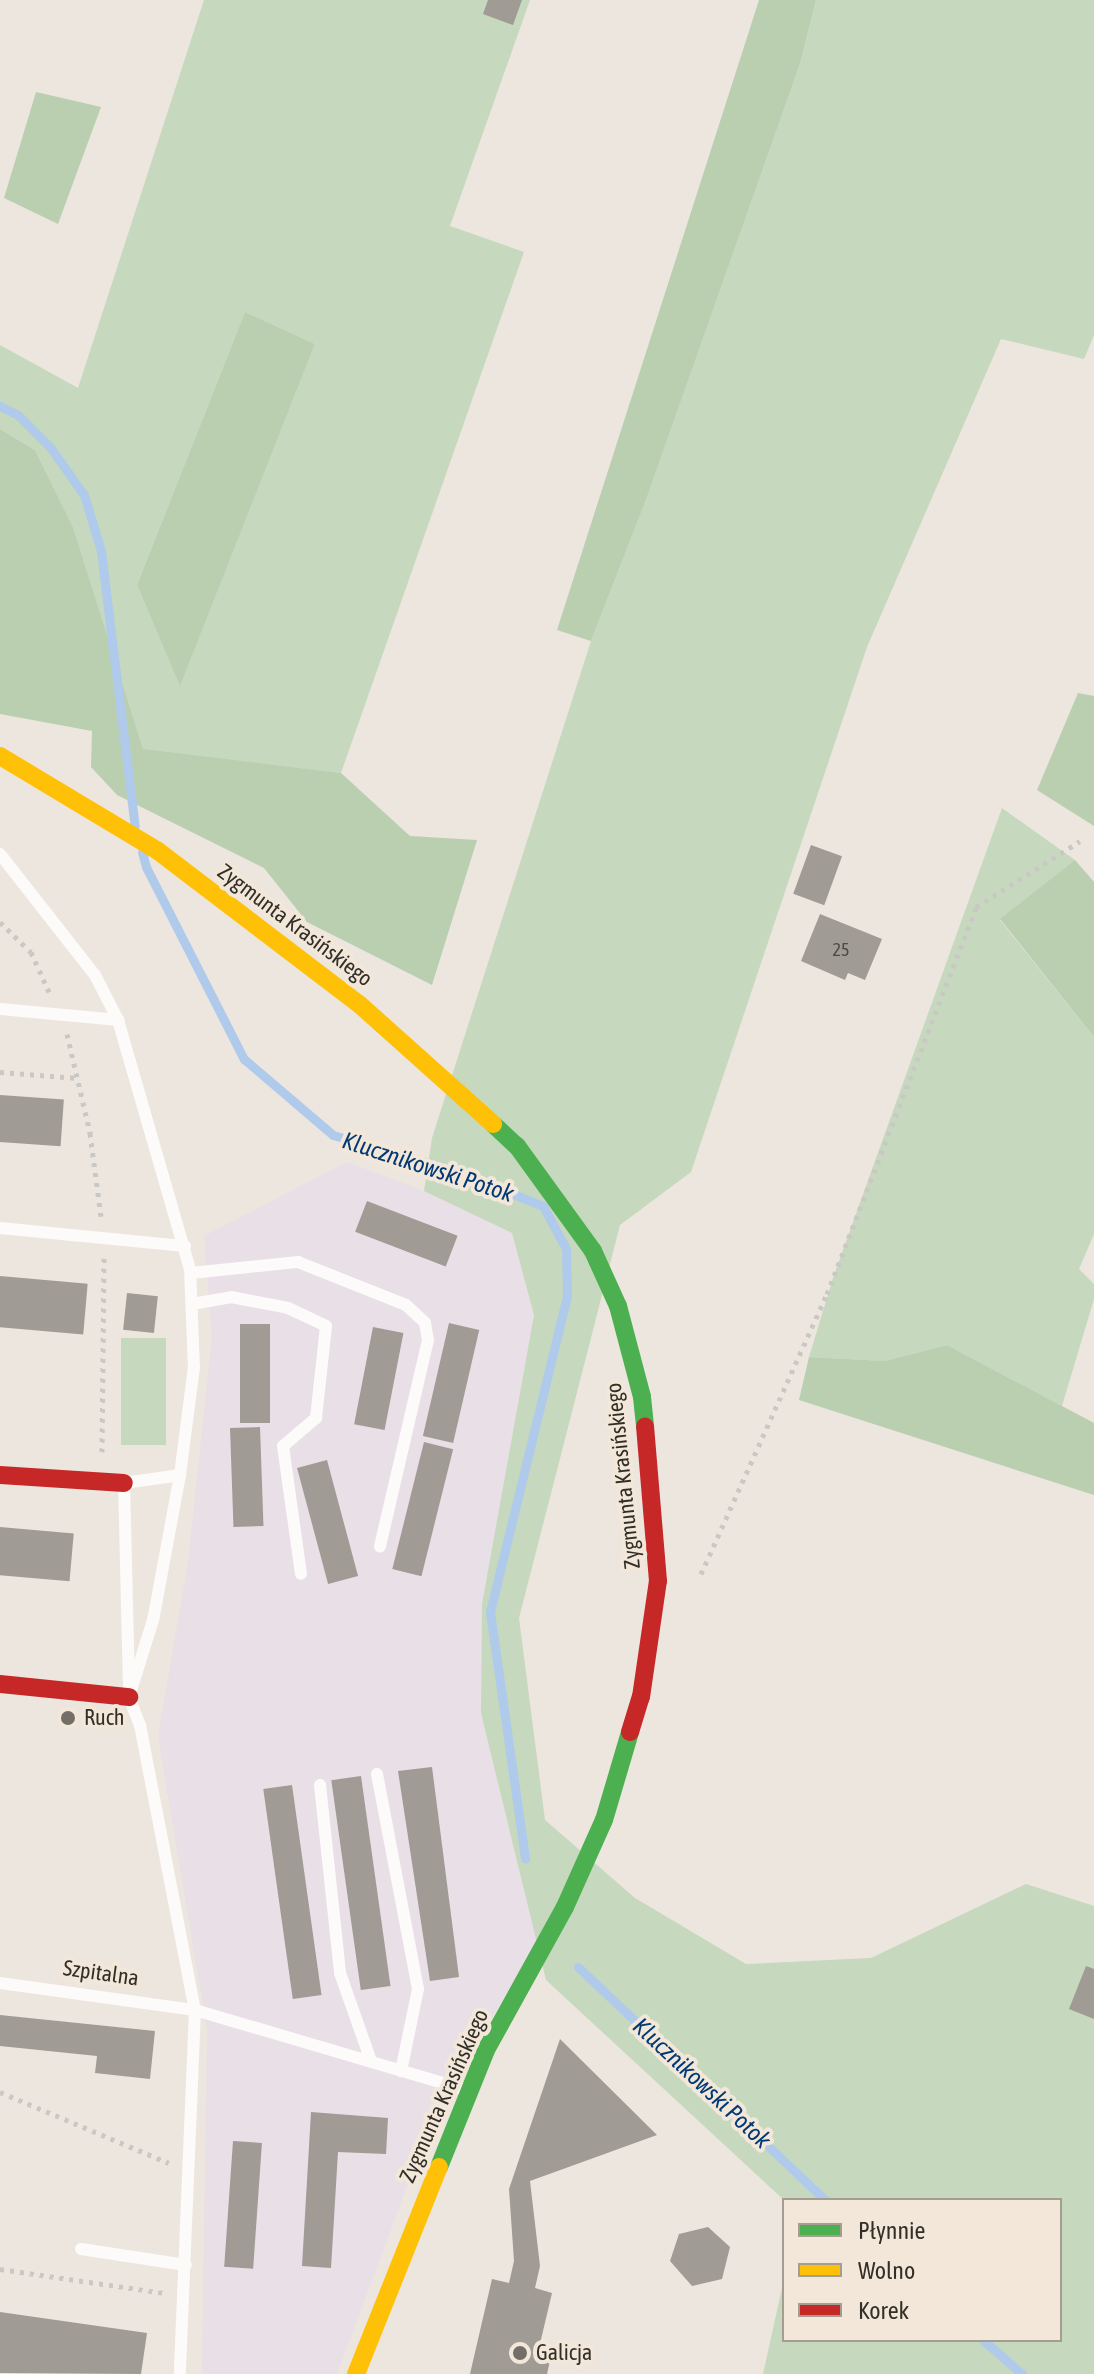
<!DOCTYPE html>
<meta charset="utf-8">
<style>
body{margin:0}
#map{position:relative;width:1094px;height:2374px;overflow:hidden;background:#ece6de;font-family:"Asap Condensed",sans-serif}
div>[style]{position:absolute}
.industrial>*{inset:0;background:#e8dfe7}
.green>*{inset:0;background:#c6d8bd;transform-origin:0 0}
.forest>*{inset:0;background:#b9cfb0}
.stream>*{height:9px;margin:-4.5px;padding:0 4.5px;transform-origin:4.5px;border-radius:4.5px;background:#b0caec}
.building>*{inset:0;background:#a09b94;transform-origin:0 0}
.path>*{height:5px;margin-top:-2.5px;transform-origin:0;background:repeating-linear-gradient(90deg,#cac8c5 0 4px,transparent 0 10px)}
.lane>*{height:12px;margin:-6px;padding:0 6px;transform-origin:6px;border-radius:6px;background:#fcfbfa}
.fast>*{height:18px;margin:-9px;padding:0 9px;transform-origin:9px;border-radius:9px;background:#4caf50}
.slow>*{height:18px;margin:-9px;padding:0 9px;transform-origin:9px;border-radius:9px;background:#ffc107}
.jam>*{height:18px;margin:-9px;padding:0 9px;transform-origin:9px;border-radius:9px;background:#c62828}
.dots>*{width:22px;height:22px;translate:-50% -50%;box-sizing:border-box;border:4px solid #f2e7d8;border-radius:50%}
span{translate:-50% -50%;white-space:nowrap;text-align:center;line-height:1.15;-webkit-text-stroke:8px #f2e7d8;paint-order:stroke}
.number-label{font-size:18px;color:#4e4943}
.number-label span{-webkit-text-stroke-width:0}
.street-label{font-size:22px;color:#322e28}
.poi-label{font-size:22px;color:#322e28}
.left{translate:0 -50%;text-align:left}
.water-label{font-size:24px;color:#023974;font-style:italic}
.legend{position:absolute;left:782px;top:2198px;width:280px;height:144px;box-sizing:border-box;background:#f2e7d8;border:2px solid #a59d92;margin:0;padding:10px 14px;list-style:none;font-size:24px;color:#322e28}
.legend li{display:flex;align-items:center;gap:16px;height:40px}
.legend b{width:40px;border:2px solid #a59d92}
</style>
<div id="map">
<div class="industrial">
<i style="clip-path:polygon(347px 1162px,424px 1191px,512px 1233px,534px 1315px,482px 1604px,481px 1713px,538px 1939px,430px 2125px,337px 2374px,202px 2374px,207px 2029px,158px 1736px,188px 1562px,212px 1337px,204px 1236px)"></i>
</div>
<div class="green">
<i style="clip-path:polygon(evenodd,204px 0,530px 0,450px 226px,524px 252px,341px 773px,143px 750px,73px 527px,35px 450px,0 429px,0 345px,78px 388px,204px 0,245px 312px,315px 344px,180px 685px,137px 585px,245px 312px)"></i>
<i style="clip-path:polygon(816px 0,1094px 0,1094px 335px,1084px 359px,1001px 339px,867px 647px,691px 1172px,620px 1225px,519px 1618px,545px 1820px,635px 1898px,746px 1964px,871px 1958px,1026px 1884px,1094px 1906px,1094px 2374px,763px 2374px,784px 2279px,784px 2340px,1060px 2340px,1060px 2200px,784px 2200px,546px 1980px,481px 1713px,482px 1604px,534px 1315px,512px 1233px,424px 1191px,432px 1138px,591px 641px,646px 500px,800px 64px)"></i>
<i style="clip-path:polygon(1002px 808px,1075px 860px,1000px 920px,1094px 1037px,1094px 1234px,1079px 1269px,1094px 1284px,1094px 1299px,1062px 1406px,947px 1345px,885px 1361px,809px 1357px,834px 1275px)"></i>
<i style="left:121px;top:1338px;width:45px;height:107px"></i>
</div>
<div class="forest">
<i style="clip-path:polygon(759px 0,816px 0,800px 64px,646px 500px,591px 641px,557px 630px)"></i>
<i style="clip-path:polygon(36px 92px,101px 107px,58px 224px,4px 198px)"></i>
<i style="clip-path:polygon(245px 312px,315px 344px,180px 686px,137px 585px)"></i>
<i style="clip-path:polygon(0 429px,35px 450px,73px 527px,143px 749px,341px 773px,410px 836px,477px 840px,432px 985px,307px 922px,264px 868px,117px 795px,91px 767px,92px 731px,0 714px)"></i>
<i style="clip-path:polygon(1078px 693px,1094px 696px,1094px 826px,1037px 790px)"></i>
<i style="clip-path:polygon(1075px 860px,1094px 882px,1094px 1037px,1000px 919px)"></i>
<i style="clip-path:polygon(947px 1345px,1094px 1423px,1094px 1495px,799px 1400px,809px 1357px,885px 1361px)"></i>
</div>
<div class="stream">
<i style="left:0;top:406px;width:20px;rotate:27deg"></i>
<i style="left:18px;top:415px;width:45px;rotate:45deg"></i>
<i style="left:50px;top:447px;width:59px;rotate:54.7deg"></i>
<i style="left:84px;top:495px;width:59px;rotate:73.1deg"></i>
<i style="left:101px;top:551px;width:277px;rotate:83deg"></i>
<i style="left:142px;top:852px;width:16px;rotate:75deg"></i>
<i style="left:146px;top:867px;width:216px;rotate:63deg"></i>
<i style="left:244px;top:1059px;width:117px;rotate:40.5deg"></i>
<i style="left:333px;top:1135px;width:128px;rotate:16.3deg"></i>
<i style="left:456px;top:1171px;width:94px;rotate:21.9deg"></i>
<i style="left:543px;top:1206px;width:49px;rotate:61.9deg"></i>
<i style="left:566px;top:1249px;width:47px;rotate:88.8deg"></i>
<i style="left:567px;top:1296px;width:325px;rotate:103.7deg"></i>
<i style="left:490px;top:1612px;width:249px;rotate:81.9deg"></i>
<i style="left:578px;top:1967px;width:340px;rotate:43.3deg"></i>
<i style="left:983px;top:2340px;width:52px;rotate:41.1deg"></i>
</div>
<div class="building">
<i style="clip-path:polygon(488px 0,522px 0,513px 25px,483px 14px)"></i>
<i style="left:811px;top:845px;width:33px;height:52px;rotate:20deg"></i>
<i style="clip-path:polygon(820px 914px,882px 939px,865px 980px,848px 973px,845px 980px,801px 961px)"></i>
<i style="left:0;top:1095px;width:64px;height:47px;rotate:4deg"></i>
<i style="left:367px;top:1201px;width:97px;height:33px;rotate:21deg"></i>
<i style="left:0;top:1276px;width:88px;height:51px;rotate:5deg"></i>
<i style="left:127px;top:1293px;width:31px;height:37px;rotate:6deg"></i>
<i style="left:449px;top:1323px;width:31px;height:116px;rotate:13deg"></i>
<i style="left:240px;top:1324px;width:30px;height:99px"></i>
<i style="left:373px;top:1327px;width:31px;height:99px;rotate:11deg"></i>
<i style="left:260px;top:1427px;width:99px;height:30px;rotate:88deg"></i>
<i style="left:424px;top:1442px;width:30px;height:131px;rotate:14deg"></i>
<i style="left:327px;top:1460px;width:120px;height:31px;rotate:75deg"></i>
<i style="left:0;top:1527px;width:74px;height:48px;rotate:5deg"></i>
<i style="clip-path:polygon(432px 1767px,459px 1977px,430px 1981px,398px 1771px)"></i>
<i style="left:361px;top:1776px;width:212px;height:30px;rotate:82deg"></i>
<i style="left:292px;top:1785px;width:212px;height:29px;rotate:82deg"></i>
<i style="clip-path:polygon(1086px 1966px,1094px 1969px,1094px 2019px,1069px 2009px)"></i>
<i style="clip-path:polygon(0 2015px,155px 2031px,150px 2079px,95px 2073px,97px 2056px,0 2046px)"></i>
<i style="clip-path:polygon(560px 2039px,657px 2135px,530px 2181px,540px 2266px,535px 2288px,552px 2293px,539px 2348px,552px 2352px,547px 2374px,470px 2374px,492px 2279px,509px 2283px,514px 2261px,509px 2189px)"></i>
<i style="clip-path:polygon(311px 2112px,388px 2118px,386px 2154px,338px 2152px,331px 2268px,302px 2266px)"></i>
<i style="left:233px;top:2141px;width:29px;height:126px;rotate:4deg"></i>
<i style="clip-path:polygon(708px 2227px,730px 2247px,722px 2279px,692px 2286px,670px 2261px,679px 2234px)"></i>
<i style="clip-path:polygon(0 2312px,147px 2333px,141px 2374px,0 2373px)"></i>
</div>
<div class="path">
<i style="left:0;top:922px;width:43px;rotate:44.1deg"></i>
<i style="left:31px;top:952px;width:44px;rotate:65.8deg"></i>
<i style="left:67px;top:1034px;width:102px;rotate:76.9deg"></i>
<i style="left:90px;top:1133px;width:84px;rotate:82.5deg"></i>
<i style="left:0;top:1072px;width:78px;rotate:4.4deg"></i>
<i style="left:102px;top:1452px;width:194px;rotate:-89.4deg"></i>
<i style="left:701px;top:1574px;width:307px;rotate:-65.8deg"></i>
<i style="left:827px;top:1294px;width:415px;rotate:-68.9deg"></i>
<i style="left:976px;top:907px;width:123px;rotate:-32.4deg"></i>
<i style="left:0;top:2092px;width:183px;rotate:22.8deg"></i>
<i style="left:0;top:2269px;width:167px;rotate:8.3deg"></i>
</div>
<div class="lane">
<i style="left:0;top:854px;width:154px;rotate:51.9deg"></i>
<i style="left:95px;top:975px;width:51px;rotate:62.9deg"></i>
<i style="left:118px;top:1020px;width:259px;rotate:73.9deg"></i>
<i style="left:190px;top:1269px;width:98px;rotate:87.7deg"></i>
<i style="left:194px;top:1367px;width:109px;rotate:97.4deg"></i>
<i style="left:180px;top:1475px;width:147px;rotate:100.5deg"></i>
<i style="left:153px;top:1620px;width:81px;rotate:107.3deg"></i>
<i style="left:129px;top:1697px;width:30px;rotate:69deg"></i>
<i style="left:140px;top:1725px;width:290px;rotate:79.1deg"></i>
<i style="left:195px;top:2010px;width:364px;rotate:92.4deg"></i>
<i style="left:0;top:1009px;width:119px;rotate:5.3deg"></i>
<i style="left:0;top:1228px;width:186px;rotate:5.6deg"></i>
<i style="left:191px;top:1273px;width:108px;rotate:-5.9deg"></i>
<i style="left:298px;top:1262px;width:116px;rotate:21.7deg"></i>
<i style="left:406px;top:1305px;width:26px;rotate:43deg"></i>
<i style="left:425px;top:1323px;width:17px;rotate:80deg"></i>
<i style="left:428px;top:1340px;width:212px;rotate:103.1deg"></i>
<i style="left:192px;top:1304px;width:40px;rotate:-10deg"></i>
<i style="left:231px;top:1297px;width:58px;rotate:10.9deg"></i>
<i style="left:288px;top:1308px;width:42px;rotate:25.3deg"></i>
<i style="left:326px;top:1326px;width:93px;rotate:96.2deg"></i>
<i style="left:316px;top:1418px;width:43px;rotate:139.7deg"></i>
<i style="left:283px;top:1446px;width:129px;rotate:82deg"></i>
<i style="left:129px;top:1686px;width:203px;rotate:-91.4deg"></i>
<i style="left:124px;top:1483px;width:57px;rotate:-8.1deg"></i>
<i style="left:377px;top:1774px;width:219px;rotate:79.2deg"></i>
<i style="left:418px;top:1989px;width:84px;rotate:101.7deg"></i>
<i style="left:320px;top:1785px;width:189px;rotate:83.9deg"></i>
<i style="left:340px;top:1973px;width:93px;rotate:70.6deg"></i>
<i style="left:0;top:1983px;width:197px;rotate:7.9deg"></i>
<i style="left:195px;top:2010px;width:284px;rotate:16.4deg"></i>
<i style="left:81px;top:2249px;width:106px;rotate:8.7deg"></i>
</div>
<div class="fast">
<i style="left:493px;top:1124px;width:33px;rotate:43deg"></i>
<i style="left:517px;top:1146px;width:130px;rotate:54.1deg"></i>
<i style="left:593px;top:1251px;width:60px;rotate:65.6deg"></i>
<i style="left:618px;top:1306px;width:94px;rotate:75.2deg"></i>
<i style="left:642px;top:1397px;width:30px;rotate:84deg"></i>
<i style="left:439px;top:2167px;width:126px;rotate:-68.1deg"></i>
<i style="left:486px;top:2050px;width:163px;rotate:-61.1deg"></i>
<i style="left:565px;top:1907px;width:95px;rotate:-65.9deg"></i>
<i style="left:604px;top:1820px;width:92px;rotate:-73.5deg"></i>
</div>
<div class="slow">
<i style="left:0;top:756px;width:184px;rotate:31deg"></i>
<i style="left:158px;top:851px;width:253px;rotate:37.3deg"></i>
<i style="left:359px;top:1004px;width:180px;rotate:41.8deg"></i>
<i style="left:356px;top:2374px;width:223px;rotate:-68.2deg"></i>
</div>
<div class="jam">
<i style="left:0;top:1475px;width:124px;rotate:3.7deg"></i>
<i style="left:0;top:1684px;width:130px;rotate:5.8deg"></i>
<i style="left:630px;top:1732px;width:37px;rotate:-73deg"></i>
<i style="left:641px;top:1697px;width:117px;rotate:-81.7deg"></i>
<i style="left:658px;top:1581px;width:155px;rotate:-94.8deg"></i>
</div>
<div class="dots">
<i style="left:68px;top:1718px;background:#736e68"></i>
<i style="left:520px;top:2353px;background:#736e68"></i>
</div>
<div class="number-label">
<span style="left:841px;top:950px">25</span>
</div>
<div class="street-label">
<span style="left:295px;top:925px;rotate:37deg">Zygmunta Krasińskiego</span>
<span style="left:623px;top:1476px;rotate:-96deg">Zygmunta Krasińskiego</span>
<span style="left:101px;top:1973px;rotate:8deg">Szpitalna</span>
<span style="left:444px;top:2096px;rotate:-66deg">Zygmunta Krasińskiego</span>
</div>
<div class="poi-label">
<span class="left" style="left:84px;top:1718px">Ruch</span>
<span class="left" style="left:536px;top:2353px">Galicja</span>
</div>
<div class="water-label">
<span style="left:428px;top:1167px;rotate:18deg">Klucznikowski Potok</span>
<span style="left:702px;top:2083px;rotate:43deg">Klucznikowski Potok</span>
</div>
<ul class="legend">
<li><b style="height:10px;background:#4caf50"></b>Płynnie</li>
<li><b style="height:10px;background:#ffc107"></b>Wolno</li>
<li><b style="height:10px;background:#c62828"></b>Korek</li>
</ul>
</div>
